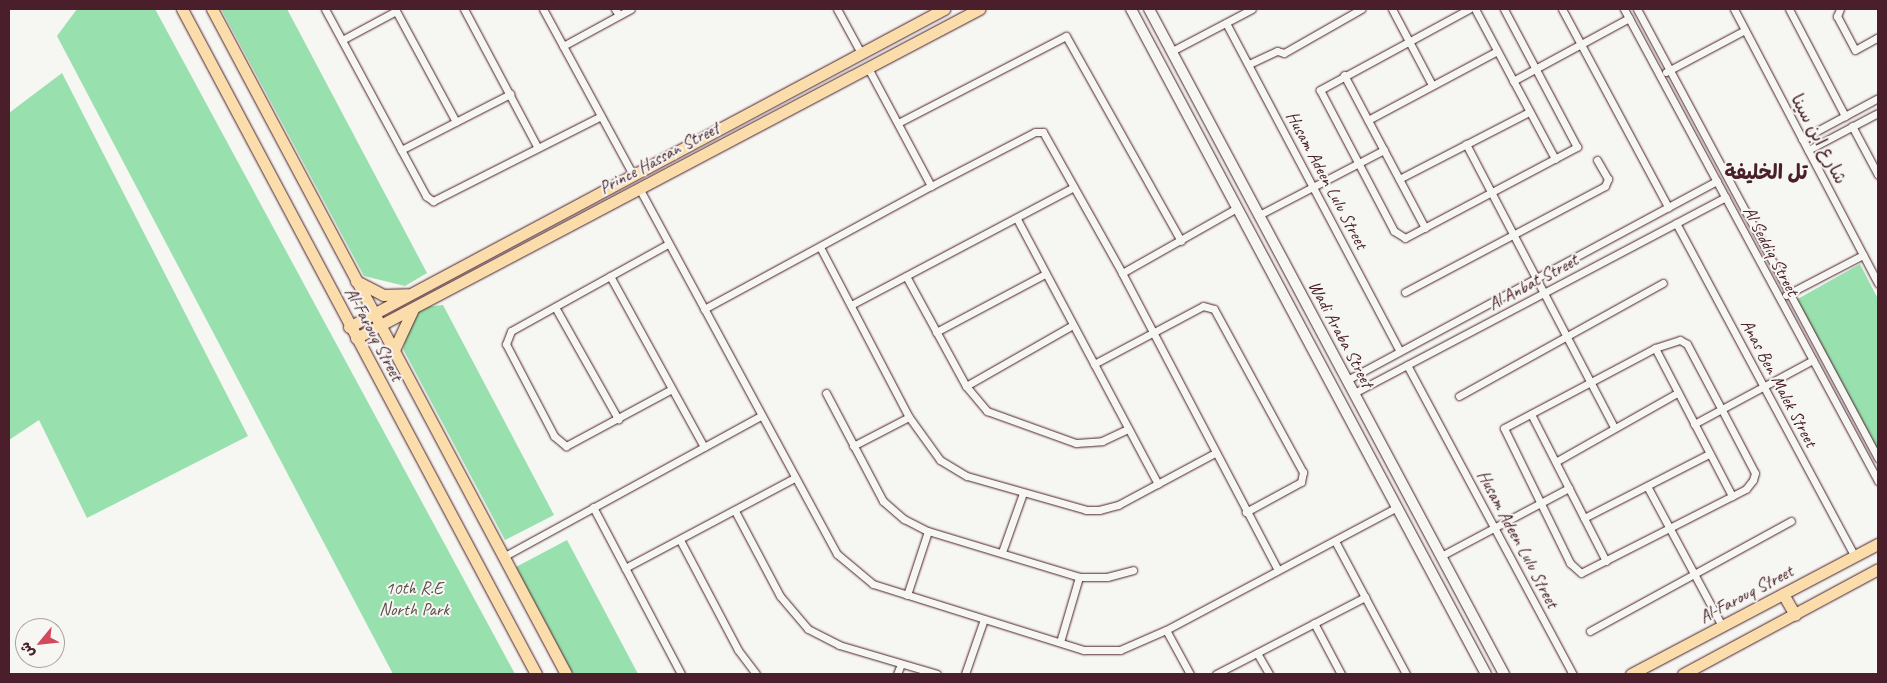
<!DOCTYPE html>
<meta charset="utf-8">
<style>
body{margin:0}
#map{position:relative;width:1887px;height:683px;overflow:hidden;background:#f6f6f2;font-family:Caveat,"Playpen Sans Arabic",sans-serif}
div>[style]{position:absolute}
.green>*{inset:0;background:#98e0ad}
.roads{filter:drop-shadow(0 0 1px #4a1f2b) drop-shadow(0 0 1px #4a1f2b)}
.street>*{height:7px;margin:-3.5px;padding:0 3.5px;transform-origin:3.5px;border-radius:3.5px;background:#f6f6f2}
.secondary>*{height:10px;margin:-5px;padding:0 5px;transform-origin:5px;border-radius:5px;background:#f6f6f2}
.primary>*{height:11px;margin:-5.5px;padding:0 5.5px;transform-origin:5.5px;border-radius:5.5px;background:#fbddab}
span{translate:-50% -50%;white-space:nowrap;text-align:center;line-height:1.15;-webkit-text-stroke:4px #f6f6f2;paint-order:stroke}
.street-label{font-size:18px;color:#4a1f2b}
.park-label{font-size:18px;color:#5e4f4c}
.quarter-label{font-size:20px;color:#4a1f2b;font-weight:700}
.frame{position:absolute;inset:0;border:10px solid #4a1f2b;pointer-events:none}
.north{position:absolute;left:15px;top:618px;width:50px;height:50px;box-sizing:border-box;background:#f6f6f2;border:1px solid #b1a0a2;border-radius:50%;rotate:242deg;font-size:14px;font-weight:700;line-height:20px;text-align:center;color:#4a1f2b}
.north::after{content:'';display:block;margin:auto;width:18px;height:22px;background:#d1495b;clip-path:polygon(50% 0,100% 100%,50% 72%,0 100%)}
</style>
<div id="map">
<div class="green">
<i style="clip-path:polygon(77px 9px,155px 9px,515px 674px,393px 674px,57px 36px)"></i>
<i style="clip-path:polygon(221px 9px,287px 9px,427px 273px,405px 286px,364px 276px)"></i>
<i style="clip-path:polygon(62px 73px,248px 436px,87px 518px,39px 420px,9px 440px,9px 113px)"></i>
<i style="clip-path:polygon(1860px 264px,1878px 299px,1878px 458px,1794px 301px)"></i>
<i style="clip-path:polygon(443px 305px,554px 515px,505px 540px,403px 349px,414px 308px)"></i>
<i style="clip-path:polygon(567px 540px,638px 674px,573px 674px,516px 567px)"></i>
</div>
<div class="roads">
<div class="street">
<i style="left:325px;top:9px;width:213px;rotate:61.6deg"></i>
<i style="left:426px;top:196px;width:9px;rotate:36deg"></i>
<i style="left:433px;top:201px;width:188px;rotate:-26.8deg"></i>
<i style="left:395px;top:9px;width:128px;rotate:61.6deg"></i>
<i style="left:464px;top:9px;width:157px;rotate:62deg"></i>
<i style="left:543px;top:9px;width:189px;rotate:61.5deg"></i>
<i style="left:615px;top:9px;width:7px;rotate:56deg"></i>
<i style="left:837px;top:9px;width:50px;rotate:61.4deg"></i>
<i style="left:1392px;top:9px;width:86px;rotate:62.2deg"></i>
<i style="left:1469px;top:9px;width:170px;rotate:151.5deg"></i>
<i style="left:1320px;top:90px;width:159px;rotate:62.3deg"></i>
<i style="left:1394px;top:231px;width:13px;rotate:32deg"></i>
<i style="left:1405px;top:238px;width:195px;rotate:-27.9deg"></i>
<i style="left:1577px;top:147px;width:156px;rotate:-117.9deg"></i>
<i style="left:1475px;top:9px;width:170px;rotate:61.9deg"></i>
<i style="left:1562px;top:9px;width:225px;rotate:61.8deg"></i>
<i style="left:1624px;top:9px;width:536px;rotate:61.71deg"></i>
<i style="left:1637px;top:9px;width:510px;rotate:61.78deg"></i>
<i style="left:1734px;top:9px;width:310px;rotate:62.3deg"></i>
<i style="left:1789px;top:9px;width:121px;rotate:62.4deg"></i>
<i style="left:1840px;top:9px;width:8px;rotate:113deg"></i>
<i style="left:1837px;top:16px;width:38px;rotate:62deg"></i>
<i style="left:1855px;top:50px;width:26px;rotate:-29deg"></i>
<i style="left:1226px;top:23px;width:371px;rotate:62.1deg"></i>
<i style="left:342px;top:40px;width:61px;rotate:-28.2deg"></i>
<i style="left:563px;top:46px;width:77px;rotate:-28.6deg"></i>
<i style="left:1172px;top:51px;width:90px;rotate:-27.7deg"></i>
<i style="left:1249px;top:64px;width:31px;rotate:-25deg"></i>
<i style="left:1277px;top:51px;width:7px;rotate:16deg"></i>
<i style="left:1284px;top:53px;width:89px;rotate:-29.7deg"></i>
<i style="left:868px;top:68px;width:134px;rotate:61.9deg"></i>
<i style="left:1666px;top:72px;width:89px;rotate:-28deg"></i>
<i style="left:1344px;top:75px;width:173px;rotate:62.1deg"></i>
<i style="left:1513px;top:81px;width:132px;rotate:-28.5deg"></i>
<i style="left:1368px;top:120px;width:146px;rotate:-28.1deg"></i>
<i style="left:898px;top:123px;width:189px;rotate:-27.4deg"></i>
<i style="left:1066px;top:36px;width:235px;rotate:60.7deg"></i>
<i style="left:1852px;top:126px;width:55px;rotate:62deg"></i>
<i style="left:1802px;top:139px;width:86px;rotate:-28.3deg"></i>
<i style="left:1466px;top:144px;width:319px;rotate:62.4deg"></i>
<i style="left:401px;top:150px;width:123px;rotate:-27.2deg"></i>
<i style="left:1808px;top:150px;width:79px;rotate:-27.9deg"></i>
<i style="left:1399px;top:179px;width:146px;rotate:-27.3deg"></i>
<i style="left:639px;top:188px;width:416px;rotate:61.6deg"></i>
<i style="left:837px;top:554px;width:47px;rotate:39.8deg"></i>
<i style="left:873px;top:584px;width:221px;rotate:17.4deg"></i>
<i style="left:1084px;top:650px;width:36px"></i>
<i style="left:1120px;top:650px;width:50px;rotate:-23.5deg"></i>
<i style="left:1166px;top:630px;width:262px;rotate:-28deg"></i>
<i style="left:1259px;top:215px;width:141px;rotate:-27.5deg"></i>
<i style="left:1017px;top:219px;width:300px;rotate:62deg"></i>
<i style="left:1676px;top:223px;width:379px;rotate:61.8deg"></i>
<i style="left:668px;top:244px;width:179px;rotate:151deg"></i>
<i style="left:511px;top:331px;width:14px;rotate:111deg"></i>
<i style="left:506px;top:344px;width:104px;rotate:62.4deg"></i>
<i style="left:554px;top:436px;width:16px;rotate:40deg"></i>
<i style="left:566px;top:446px;width:120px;rotate:-28.3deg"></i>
<i style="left:820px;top:247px;width:192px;rotate:62.4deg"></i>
<i style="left:909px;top:417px;width:53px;rotate:54.2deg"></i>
<i style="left:940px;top:460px;width:31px;rotate:31deg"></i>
<i style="left:967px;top:476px;width:124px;rotate:15.9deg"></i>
<i style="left:1086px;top:510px;width:13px"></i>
<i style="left:1099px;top:510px;width:20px;rotate:-15deg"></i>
<i style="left:1118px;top:505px;width:110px;rotate:-28.2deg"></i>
<i style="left:1122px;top:273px;width:132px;rotate:-29.5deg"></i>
<i style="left:610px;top:276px;width:195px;rotate:61.2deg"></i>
<i style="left:906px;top:276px;width:125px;rotate:61.4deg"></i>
<i style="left:966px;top:386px;width:33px;rotate:50deg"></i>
<i style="left:987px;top:411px;width:95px;rotate:19.8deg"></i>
<i style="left:1076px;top:443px;width:26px;rotate:-4deg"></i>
<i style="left:1102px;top:441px;width:29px;rotate:-25deg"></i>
<i style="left:1405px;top:292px;width:226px;rotate:-27.9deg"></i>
<i style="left:1605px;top:186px;width:8px;rotate:-67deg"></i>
<i style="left:1608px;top:179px;width:22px;rotate:-120deg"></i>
<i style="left:1786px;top:295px;width:87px;rotate:-27.5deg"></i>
<i style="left:851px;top:305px;width:252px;rotate:-27.9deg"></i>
<i style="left:555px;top:307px;width:129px;rotate:60.6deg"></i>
<i style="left:704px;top:309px;width:258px;rotate:-28.5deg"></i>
<i style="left:931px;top:186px;width:117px;rotate:-27.4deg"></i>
<i style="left:1035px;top:132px;width:8px"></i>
<i style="left:1043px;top:132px;width:162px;rotate:60.7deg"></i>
<i style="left:1122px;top:273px;width:335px;rotate:62.3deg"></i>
<i style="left:936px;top:332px;width:123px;rotate:-28deg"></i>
<i style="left:1680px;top:340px;width:8px;rotate:30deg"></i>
<i style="left:1687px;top:344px;width:75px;rotate:62.1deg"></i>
<i style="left:1722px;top:410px;width:71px;rotate:62.4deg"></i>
<i style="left:1755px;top:473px;width:7px;rotate:106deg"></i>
<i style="left:1753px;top:480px;width:11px;rotate:128deg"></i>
<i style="left:1746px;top:489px;width:185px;rotate:153deg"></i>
<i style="left:1581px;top:573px;width:15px;rotate:-138deg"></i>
<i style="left:1570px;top:563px;width:150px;rotate:-116.1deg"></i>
<i style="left:1504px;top:428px;width:171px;rotate:-27.9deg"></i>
<i style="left:1655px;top:348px;width:26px;rotate:-18deg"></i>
<i style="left:1655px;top:348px;width:167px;rotate:62.5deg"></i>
<i style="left:1094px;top:364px;width:123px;rotate:-28deg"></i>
<i style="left:1203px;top:306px;width:11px;rotate:15deg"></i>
<i style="left:1214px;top:309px;width:186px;rotate:61.4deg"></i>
<i style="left:1303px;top:472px;width:10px;rotate:101deg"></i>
<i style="left:1301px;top:482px;width:63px;rotate:151.4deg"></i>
<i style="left:1407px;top:365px;width:351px;rotate:61.8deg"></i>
<i style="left:1347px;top:380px;width:420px;rotate:-28.3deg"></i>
<i style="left:966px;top:386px;width:123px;rotate:-29.7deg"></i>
<i style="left:826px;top:393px;width:122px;rotate:62.2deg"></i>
<i style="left:883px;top:501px;width:28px;rotate:41deg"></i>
<i style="left:904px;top:519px;width:27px;rotate:27deg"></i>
<i style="left:928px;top:531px;width:158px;rotate:16.9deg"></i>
<i style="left:1079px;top:577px;width:28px"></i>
<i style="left:1107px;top:577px;width:27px;rotate:-15deg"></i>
<i style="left:1354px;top:393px;width:420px;rotate:-27.8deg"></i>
<i style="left:1459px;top:396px;width:233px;rotate:-29deg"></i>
<i style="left:1531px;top:414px;width:165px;rotate:63deg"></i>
<i style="left:1694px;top:424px;width:135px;rotate:-28.3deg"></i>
<i style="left:853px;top:446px;width:63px;rotate:-27.4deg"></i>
<i style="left:1557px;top:461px;width:138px;rotate:-29.5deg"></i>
<i style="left:1647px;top:486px;width:159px;rotate:61.8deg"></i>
<i style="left:593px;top:507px;width:189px;rotate:62.2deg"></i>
<i style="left:735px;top:511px;width:96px;rotate:62.1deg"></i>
<i style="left:780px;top:596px;width:43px;rotate:49.7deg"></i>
<i style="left:808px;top:629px;width:35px;rotate:27deg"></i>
<i style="left:839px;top:645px;width:102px;rotate:16.5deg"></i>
<i style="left:1584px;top:518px;width:140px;rotate:-27.1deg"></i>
<i style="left:680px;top:540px;width:124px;rotate:62.2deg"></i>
<i style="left:738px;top:650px;width:30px;rotate:53deg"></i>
<i style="left:1335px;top:541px;width:151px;rotate:61.9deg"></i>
<i style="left:1002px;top:552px;width:63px;rotate:-70.4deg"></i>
<i style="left:1441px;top:556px;width:145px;rotate:-28deg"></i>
<i style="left:503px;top:557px;width:294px;rotate:-28.7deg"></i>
<i style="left:625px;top:568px;width:191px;rotate:-28deg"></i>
<i style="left:907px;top:595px;width:67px;rotate:-71.8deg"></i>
<i style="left:1314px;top:623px;width:58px;rotate:62.1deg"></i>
<i style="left:1166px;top:630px;width:50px;rotate:61.4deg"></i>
<i style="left:1590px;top:631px;width:229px;rotate:-28.7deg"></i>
<i style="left:1060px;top:642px;width:68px;rotate:-73.7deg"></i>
<i style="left:1257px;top:653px;width:24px;rotate:60deg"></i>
<i style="left:897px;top:674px;width:11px;rotate:-68deg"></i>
<i style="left:965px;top:674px;width:58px;rotate:-70.9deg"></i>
<i style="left:1216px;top:674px;width:168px;rotate:-27.3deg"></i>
</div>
<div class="secondary">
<i style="left:1131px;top:9px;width:754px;rotate:61.91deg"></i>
<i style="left:1149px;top:9px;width:754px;rotate:61.91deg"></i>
</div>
<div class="primary">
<i style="left:182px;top:9px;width:753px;rotate:61.97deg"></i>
<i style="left:212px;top:9px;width:753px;rotate:61.97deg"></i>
<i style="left:356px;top:281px;width:30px;rotate:27deg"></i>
<i style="left:383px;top:295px;width:24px;rotate:-2deg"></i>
<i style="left:349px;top:327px;width:675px;rotate:-28.12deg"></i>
<i style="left:356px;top:338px;width:705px;rotate:-27.84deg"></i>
<i style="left:393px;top:352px;width:47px;rotate:-65.1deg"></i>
<i style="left:1783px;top:594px;width:24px;rotate:60deg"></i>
<i style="left:1631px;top:674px;width:279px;rotate:-27.8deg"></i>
<i style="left:1683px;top:674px;width:221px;rotate:-28.3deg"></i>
</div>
</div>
<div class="street-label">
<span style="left:1819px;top:139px;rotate:62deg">شارع ابن سينا</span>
<span style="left:659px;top:158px;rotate:-28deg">Prince Hassan Street</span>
<span style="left:1327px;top:180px;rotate:62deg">Husam Adeen Lulu Street</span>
<span style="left:1771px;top:251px;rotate:62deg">Al Seddiq Street</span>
<span style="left:1533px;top:282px;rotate:-28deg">Al Anbat Street</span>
<span style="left:374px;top:334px;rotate:62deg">Al-Farouq Street</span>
<span style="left:1341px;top:334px;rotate:62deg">Wadi Araba Street</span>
<span style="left:1779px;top:383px;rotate:62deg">Anas Ben Malek Street</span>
<span style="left:1518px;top:539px;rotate:62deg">Husam Adeen Lulu Street</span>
<span style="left:1746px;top:594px;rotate:-28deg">Al-Farouq Street</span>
</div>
<div class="park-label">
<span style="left:414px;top:599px">10th R.E<br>North Park</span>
</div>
<div class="quarter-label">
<span style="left:1766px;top:172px">تل الخليفة</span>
</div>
<div class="frame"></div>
<div class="north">ش</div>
</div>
